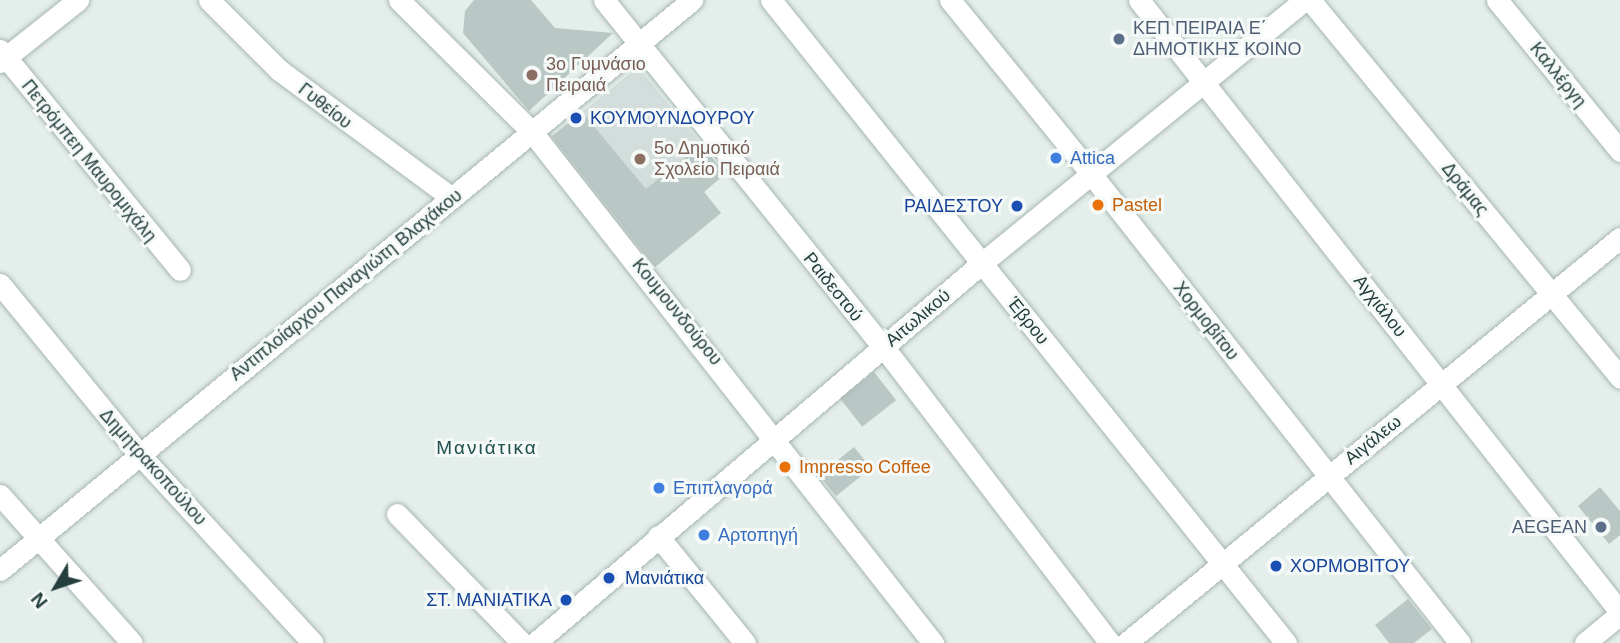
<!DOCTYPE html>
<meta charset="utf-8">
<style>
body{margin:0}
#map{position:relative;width:1620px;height:643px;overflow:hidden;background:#e4eeeb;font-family:Arial,sans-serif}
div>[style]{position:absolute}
.built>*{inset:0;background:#d3dddb}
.building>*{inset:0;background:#bac8c5;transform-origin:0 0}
.roads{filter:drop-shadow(0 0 2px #a7b6b3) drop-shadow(0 0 2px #a7b6b3)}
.street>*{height:21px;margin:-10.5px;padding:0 10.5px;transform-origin:10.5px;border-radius:10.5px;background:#fff}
.secondary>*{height:21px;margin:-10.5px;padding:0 10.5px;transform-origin:10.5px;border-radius:10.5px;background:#fff}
.dots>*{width:19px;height:19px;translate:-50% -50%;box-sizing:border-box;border:4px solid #f5faf8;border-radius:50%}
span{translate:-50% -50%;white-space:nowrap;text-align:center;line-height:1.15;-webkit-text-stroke:6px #f5faf8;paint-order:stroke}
.service-label{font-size:18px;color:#4e5e75}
.left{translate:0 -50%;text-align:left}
.right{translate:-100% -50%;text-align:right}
.education-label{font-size:18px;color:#785e54}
.street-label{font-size:18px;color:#243f3d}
.transit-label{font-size:18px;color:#164399}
.shop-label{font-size:18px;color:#366cbe}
.food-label{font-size:18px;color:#c56008}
.neighbourhood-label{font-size:19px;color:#20514f;letter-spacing:2px}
.north{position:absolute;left:21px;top:552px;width:70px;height:70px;-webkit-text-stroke:5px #f5faf8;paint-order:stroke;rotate:231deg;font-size:19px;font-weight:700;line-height:28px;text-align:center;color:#243f3d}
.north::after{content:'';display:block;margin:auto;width:24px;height:32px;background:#243f3d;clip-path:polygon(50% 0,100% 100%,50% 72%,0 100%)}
</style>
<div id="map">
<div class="built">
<i style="clip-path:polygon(638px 67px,725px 174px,704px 192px,721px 213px,654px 268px,549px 139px)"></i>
</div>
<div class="building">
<i style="clip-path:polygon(474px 0,531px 0,555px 28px,613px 33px,529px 111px,463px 33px,465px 11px)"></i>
<i style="clip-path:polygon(582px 112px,646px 189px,701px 144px,725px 174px,704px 192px,721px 213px,655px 267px,552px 136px)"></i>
<i style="left:874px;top:372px;width:36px;height:43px;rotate:52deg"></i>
<i style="left:854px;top:447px;width:27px;height:45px;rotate:51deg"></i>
<i style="clip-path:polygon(1600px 487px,1620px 511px,1620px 535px,1609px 544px,1578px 506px)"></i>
<i style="clip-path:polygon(1408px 599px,1432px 629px,1414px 643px,1389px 643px,1375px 625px)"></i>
</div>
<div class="roads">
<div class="street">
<i style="left:209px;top:0;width:99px;rotate:45deg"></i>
<i style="left:279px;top:70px;width:215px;rotate:36.5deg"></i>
<i style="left:399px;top:0;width:187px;rotate:44.8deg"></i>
<i style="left:532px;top:132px;width:650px;rotate:51.88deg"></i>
<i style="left:604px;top:0;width:464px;rotate:51.2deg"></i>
<i style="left:895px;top:362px;width:354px;rotate:52.6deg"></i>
<i style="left:771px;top:0;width:824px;rotate:51.31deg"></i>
<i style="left:950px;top:0;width:225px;rotate:50.9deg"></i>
<i style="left:1139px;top:0;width:105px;rotate:51.9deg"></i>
<i style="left:1310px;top:0;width:489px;rotate:50.6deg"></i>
<i style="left:1497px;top:0;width:195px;rotate:50.8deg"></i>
<i style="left:0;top:50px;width:284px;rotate:50.7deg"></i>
<i style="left:0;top:62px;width:100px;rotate:-38.5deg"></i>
<i style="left:0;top:284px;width:221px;rotate:50.7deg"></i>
<i style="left:140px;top:455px;width:255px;rotate:47.4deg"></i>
<i style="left:0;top:495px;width:198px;rotate:48.3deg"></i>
<i style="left:397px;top:514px;width:180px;rotate:45.9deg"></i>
<i style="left:658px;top:536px;width:138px;rotate:50.9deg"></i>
<i style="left:0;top:570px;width:897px;rotate:-39.48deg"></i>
<i style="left:1585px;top:643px;width:45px;rotate:-39.6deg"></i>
</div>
<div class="secondary">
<i style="left:1204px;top:83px;width:673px;rotate:51.82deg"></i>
<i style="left:1092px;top:175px;width:595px;rotate:51.82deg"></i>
<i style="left:535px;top:643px;width:587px;rotate:-40.37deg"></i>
<i style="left:982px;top:263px;width:417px;rotate:-39.2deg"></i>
<i style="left:1126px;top:643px;width:639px;rotate:-39.35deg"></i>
</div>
</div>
<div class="dots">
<i style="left:1119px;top:39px;background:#5c6f8a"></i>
<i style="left:532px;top:75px;background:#8d6e63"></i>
<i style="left:576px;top:118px;background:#1a4fb4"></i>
<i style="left:1056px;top:158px;background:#3f7fe0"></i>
<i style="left:640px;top:159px;background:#8d6e63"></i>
<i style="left:1098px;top:205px;background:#e8710a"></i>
<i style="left:1017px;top:206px;background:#1a4fb4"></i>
<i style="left:785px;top:467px;background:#e8710a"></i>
<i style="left:659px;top:488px;background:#3f7fe0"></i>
<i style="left:1601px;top:527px;background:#5c6f8a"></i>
<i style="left:704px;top:535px;background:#3f7fe0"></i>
<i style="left:1276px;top:566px;background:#1a4fb4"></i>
<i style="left:609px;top:578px;background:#1a4fb4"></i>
<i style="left:566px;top:600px;background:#1a4fb4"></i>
</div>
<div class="service-label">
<span class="left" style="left:1133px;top:39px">ΚΕΠ ΠΕΙΡΑΙΑ Ε΄<br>ΔΗΜΟΤΙΚΗΣ ΚΟΙΝΟ</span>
<span class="right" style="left:1587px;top:527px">AEGEAN</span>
</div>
<div class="education-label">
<span class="left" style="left:546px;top:75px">3ο Γυμνάσιο<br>Πειραιά</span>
<span class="left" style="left:654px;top:159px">5ο Δημοτικό<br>Σχολείο Πειραιά</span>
</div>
<div class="street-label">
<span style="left:1558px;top:75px;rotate:51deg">Καλλέργη</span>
<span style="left:325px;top:106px;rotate:38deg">Γυθείου</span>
<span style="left:89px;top:161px;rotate:51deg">Πετρόμπεη Μαυρομιχάλη</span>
<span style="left:1465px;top:189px;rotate:51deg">Δράμας</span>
<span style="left:346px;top:285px;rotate:-39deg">Αντιπλοίαρχου Παναγιώτη Βλαχάκου</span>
<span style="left:833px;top:287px;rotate:51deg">Ραιδεστού</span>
<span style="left:1380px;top:306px;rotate:52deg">Αγχιάλου</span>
<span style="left:677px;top:312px;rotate:51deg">Κουμουνδούρου</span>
<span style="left:918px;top:318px;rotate:-40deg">Αιτωλικού</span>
<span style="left:1028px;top:321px;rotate:51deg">Έβρου</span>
<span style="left:1206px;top:321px;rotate:52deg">Χορμοβίτου</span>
<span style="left:1373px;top:440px;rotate:-39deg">Αιγάλεω</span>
<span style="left:153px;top:467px;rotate:48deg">Δημητρακοπούλου</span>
</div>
<div class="transit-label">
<span class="left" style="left:590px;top:118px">ΚΟΥΜΟΥΝΔΟΥΡΟΥ</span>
<span class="right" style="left:1003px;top:206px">ΡΑΙΔΕΣΤΟΥ</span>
<span class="left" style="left:1290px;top:566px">ΧΟΡΜΟΒΙΤΟΥ</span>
<span class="left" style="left:625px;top:578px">Μανιάτικα</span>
<span class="right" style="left:552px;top:600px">ΣΤ. ΜΑΝΙΑΤΙΚΑ</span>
</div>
<div class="shop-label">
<span class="left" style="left:1070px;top:158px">Attica</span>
<span class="left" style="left:673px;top:488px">Επιπλαγορά</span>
<span class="left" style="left:718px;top:535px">Αρτοπηγή</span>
</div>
<div class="food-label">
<span class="left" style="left:1112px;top:205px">Pastel</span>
<span class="left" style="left:799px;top:467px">Impresso Coffee</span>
</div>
<div class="neighbourhood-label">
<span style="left:487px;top:448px">Μανιάτικα</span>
</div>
<div class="north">N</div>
</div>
